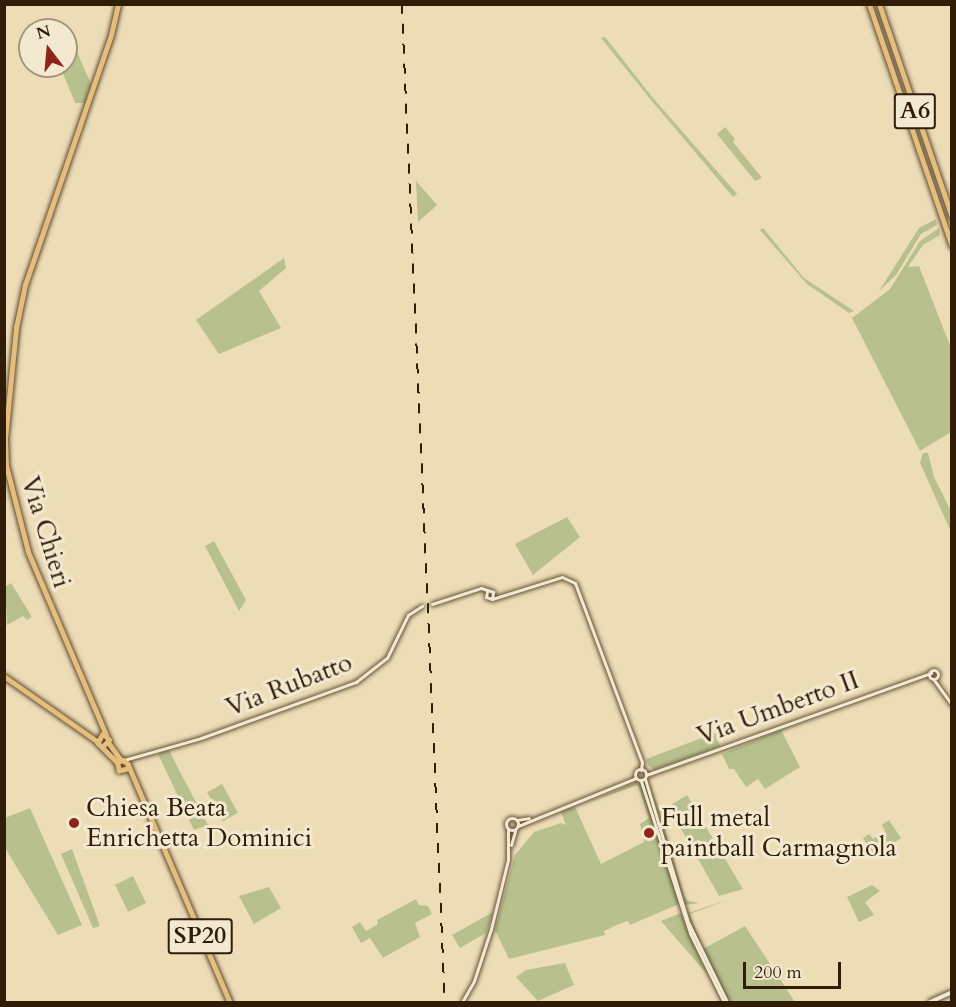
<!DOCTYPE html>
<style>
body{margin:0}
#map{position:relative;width:956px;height:1007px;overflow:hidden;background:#edddb7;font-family:Cardo,serif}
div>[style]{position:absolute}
.green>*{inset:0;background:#b8c18e;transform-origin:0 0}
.roads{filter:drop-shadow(0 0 2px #5f4c33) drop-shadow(0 0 2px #5f4c33)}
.tertiary>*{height:3px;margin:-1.5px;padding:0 1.5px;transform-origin:1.5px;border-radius:1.5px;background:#f3e9d0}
.tertiary>.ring{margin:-1.5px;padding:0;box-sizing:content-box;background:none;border:3px solid #f3e9d0;border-radius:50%}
.secondary>*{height:4px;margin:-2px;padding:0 2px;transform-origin:2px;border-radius:2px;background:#f3e9d0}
.primary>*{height:4.5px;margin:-2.25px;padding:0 2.25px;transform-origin:2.25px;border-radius:2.25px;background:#e6be7c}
.motorway>*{height:5px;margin:-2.5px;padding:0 2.5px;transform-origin:2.5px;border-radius:2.5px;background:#e6be7c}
.rail>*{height:1.5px;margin-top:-0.75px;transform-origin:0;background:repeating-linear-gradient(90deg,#301c07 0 10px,transparent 0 20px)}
.dots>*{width:16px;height:16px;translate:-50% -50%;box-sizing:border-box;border:3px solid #f3e9d0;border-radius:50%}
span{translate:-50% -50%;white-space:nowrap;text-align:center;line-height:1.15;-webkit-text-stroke:6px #f3e9d0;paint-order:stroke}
.shield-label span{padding:2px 4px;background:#f3e9d0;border:2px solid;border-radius:4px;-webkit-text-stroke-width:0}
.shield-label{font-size:24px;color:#301c07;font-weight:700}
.street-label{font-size:26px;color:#301c07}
.poi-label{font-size:26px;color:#301c07}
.left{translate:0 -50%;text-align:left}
.frame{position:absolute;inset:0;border:6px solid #301c07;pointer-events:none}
.north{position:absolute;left:18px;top:18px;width:60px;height:60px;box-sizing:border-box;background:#f3e9d0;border:2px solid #a59780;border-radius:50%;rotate:344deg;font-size:16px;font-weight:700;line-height:24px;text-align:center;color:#301c07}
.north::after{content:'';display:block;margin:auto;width:21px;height:27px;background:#8f2418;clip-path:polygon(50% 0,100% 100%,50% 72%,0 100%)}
.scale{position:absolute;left:743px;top:962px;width:98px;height:27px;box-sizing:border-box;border:3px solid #301c07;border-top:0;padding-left:8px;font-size:18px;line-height:21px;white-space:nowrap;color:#301c07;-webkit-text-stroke:4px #f3e9d0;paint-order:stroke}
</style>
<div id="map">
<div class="green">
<i style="clip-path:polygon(65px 24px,91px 84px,85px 103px,75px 103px,60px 66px,66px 66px,66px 30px,52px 30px)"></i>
<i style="clip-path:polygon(605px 37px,653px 98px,737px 194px,733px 197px,651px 100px,601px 38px)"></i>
<i style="clip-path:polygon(725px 127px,735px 139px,733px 142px,762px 178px,755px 181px,717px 134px)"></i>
<i style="clip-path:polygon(416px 181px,437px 205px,418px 222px)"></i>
<i style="clip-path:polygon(936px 219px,937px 225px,921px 234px,896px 275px,879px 291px,919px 228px)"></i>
<i style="clip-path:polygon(763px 228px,804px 278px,854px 311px,849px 313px,807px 284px,760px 230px)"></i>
<i style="clip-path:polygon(939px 228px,940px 235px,923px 245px,908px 267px,919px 266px,951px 348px,951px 432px,920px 451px,852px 318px,890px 289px,920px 241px)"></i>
<i style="clip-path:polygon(284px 258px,286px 268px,259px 291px,281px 328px,219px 354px,196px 320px)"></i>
<i style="clip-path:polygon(923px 453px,928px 453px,934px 477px,951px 511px,951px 532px,920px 463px)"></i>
<i style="clip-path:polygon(567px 517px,580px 537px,533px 575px,515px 544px)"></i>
<i style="clip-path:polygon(214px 541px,246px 600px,239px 611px,205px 546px)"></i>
<i style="clip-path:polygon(11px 583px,32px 617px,27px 620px,23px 616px,7px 625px,5px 587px)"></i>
<i style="clip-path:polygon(781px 730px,800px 767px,765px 789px,758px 779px,746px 787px,734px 769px,729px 769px,722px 754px)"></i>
<i style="clip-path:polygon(715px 733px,720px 746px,654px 770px,648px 765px,646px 759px)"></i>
<i style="clip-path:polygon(169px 750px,178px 768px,208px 825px,194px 830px,158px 754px)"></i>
<i style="clip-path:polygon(649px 781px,660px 812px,687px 795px,743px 889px,719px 896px,671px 811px,662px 818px,684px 896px,688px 901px,700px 903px,684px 905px)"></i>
<i style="clip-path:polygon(636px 782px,642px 786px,679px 904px,630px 925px,628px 921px,619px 924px,604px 931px,605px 935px,509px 959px,495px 930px,515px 855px,534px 832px,561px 823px,566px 825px,560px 810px,575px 807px,601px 864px,644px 842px,640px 824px,649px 818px,638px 785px,587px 803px)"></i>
<i style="left:222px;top:784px;width:33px;height:17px;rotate:61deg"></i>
<i style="clip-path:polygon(30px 808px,82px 925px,58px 935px,5px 848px,5px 818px)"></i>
<i style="clip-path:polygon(889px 820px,901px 838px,875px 856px,863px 838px,869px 834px,873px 839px,885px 831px,882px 825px)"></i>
<i style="clip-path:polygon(72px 849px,100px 926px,93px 928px,61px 854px)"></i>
<i style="left:133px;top:876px;width:30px;height:20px;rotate:64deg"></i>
<i style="clip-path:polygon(872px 885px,880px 891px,865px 902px,874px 915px,859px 922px,847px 897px)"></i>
<i style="clip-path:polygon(269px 887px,281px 908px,254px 924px,239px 896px)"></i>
<i style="clip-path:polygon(416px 899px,419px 905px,428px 906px,432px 914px,415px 923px,420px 937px,383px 958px,370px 938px,361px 943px,352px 927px,360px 922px,366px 931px,378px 924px,377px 920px)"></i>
<i style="clip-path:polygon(731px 899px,690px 914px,703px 949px,745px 926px,795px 1002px,730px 1002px,701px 950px,688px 913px)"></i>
<i style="clip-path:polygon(493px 912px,486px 933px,460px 948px,452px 935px)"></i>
<i style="clip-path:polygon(681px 913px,697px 952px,707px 974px,661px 921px)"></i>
<i style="clip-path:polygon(565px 963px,574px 985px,538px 1001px,516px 977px,526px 970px)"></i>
</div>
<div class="roads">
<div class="tertiary">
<i style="left:492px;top:599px;width:73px;rotate:-17.4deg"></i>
<i style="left:562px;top:577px;width:14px;rotate:25deg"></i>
<i style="left:575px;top:583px;width:191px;rotate:69.5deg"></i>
<i style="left:642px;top:762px;width:8px;rotate:97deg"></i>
<i style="left:432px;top:604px;width:52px;rotate:-18.1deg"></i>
<i style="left:481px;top:588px;width:13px;rotate:18deg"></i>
<i style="left:493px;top:592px;width:7px;rotate:98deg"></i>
<i style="left:492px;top:599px;width:6px;rotate:-162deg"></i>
<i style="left:486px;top:597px;width:5px;rotate:-79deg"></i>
<i class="ring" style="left:929.5px;top:670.5px;width:6px;height:6px"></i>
<i style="left:934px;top:680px;width:31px;rotate:54deg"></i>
<i style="left:124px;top:760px;width:80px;rotate:-15.9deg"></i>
<i style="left:201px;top:738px;width:165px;rotate:-19.9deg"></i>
<i style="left:356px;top:682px;width:39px;rotate:-38deg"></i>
<i style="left:387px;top:658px;width:48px;rotate:-64deg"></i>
<i style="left:408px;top:615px;width:17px;rotate:-33deg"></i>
<i class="ring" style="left:635.5px;top:769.5px;width:8px;height:8px"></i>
<i style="left:646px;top:775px;width:303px;rotate:-19.7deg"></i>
<i style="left:645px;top:779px;width:149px;rotate:73.3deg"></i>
<i style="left:688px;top:922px;width:89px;rotate:64deg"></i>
<i style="left:641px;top:781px;width:160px;rotate:72.1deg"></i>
<i style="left:690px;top:933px;width:77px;rotate:63.8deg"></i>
<i class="ring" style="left:506px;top:818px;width:9px;height:9px"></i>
<i style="left:517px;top:820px;width:12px;rotate:-9deg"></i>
<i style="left:518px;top:826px;width:127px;rotate:-22.1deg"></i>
<i style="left:511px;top:845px;width:15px;rotate:-74deg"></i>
<i style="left:462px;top:1002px;width:24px;rotate:-60deg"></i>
<i style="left:474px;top:981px;width:55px;rotate:-71.9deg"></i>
<i style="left:491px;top:929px;width:71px;rotate:-76.2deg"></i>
<i style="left:508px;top:860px;width:31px;rotate:-90deg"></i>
</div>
<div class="secondary">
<i style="left:930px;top:1002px;width:24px;rotate:-24deg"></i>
</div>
<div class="primary">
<i style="left:4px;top:676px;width:113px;rotate:35deg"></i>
<i style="left:106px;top:735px;width:199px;rotate:-113.1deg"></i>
<i style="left:28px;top:552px;width:89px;rotate:-104.3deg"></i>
<i style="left:6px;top:466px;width:27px;rotate:-92deg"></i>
<i style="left:5px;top:439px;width:112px;rotate:-84.3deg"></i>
<i style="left:16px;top:328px;width:44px;rotate:-78.2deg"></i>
<i style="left:25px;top:285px;width:264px;rotate:-71deg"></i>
<i style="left:111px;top:35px;width:32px;rotate:-77deg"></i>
<i style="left:109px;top:743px;width:21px;rotate:55deg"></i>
<i style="left:103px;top:746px;width:8px;rotate:-45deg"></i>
<i style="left:109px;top:740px;width:8px;rotate:-135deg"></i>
<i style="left:103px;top:734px;width:10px;rotate:119deg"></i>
<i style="left:98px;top:743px;width:27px;rotate:45deg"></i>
<i style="left:127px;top:769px;width:8px;rotate:166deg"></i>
<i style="left:119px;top:771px;width:9px;rotate:-103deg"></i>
<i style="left:117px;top:762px;width:6px;rotate:-18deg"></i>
<i style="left:123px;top:760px;width:6px;rotate:39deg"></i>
<i style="left:128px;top:764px;width:259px;rotate:66.8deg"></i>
</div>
<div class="motorway">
<i style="left:869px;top:4px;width:256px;rotate:71.1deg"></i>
<i style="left:879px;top:4px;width:225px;rotate:71.1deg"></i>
</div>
</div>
<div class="rail">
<i style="left:402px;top:4px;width:999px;rotate:87.53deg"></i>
</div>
<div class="dots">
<i style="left:74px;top:823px;background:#8f2418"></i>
<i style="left:649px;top:833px;background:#8f2418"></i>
</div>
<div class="shield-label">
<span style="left:915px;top:111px">A6</span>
<span style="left:200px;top:936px">SP20</span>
</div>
<div class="street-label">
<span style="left:46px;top:532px;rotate:73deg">Via Chieri</span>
<span style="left:289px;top:685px;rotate:-21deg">Via Rubatto</span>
<span style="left:778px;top:708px;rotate:-20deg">Via Umberto II</span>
</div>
<div class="poi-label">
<span class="left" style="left:86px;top:823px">Chiesa Beata<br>Enrichetta Dominici</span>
<span class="left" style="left:661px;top:833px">Full metal<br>paintball Carmagnola</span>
</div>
<div class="frame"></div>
<div class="north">N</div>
<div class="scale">200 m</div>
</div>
